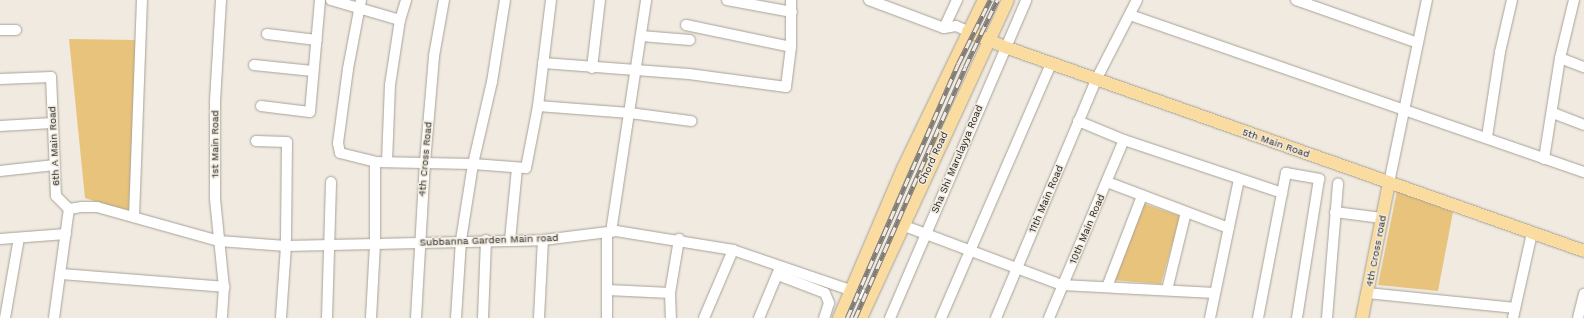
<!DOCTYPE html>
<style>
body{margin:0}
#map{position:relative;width:1584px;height:318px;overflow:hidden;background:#f0eae0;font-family:"Work Sans",sans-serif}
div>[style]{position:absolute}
.green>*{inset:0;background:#e8c37c}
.roads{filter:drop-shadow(0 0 1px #a7a298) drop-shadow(0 0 1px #a7a298)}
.minor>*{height:10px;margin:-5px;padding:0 5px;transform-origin:5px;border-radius:5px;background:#fff}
.major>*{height:12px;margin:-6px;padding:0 6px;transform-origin:6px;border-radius:6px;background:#fadca0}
.rail>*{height:4.5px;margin-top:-2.25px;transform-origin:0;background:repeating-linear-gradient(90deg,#f0eae0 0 9px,#807c75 0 18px);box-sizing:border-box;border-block:1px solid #807c75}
span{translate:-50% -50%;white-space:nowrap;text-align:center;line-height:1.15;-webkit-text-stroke:3px #f0eae0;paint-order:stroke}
.street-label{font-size:10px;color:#282622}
</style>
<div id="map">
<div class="green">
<i style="clip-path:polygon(69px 39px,136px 40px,130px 213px,85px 198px)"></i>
<i style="clip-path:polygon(1397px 191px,1453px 212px,1438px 291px,1378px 285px)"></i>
<i style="clip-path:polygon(1142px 203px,1180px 216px,1161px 284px,1112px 280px)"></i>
</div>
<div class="roads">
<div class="minor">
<i style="left:221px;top:0;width:101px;rotate:93.4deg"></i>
<i style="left:215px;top:101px;width:98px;rotate:90deg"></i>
<i style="left:215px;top:199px;width:88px;rotate:84.2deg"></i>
<i style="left:224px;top:287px;width:31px;rotate:94deg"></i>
<i style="left:331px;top:0;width:72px;rotate:16.2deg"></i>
<i style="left:361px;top:0;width:70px;rotate:100.7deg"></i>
<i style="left:348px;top:69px;width:75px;rotate:97.7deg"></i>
<i style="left:338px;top:143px;width:10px;rotate:79deg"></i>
<i style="left:340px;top:153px;width:36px;rotate:14deg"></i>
<i style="left:375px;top:162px;width:98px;rotate:1.2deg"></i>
<i style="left:473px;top:164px;width:53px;rotate:4.3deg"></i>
<i style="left:526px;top:168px;width:63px;rotate:-79deg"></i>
<i style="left:538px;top:106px;width:107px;rotate:-83deg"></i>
<i style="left:727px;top:0;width:66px;rotate:10.5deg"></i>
<i style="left:869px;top:0;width:80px;rotate:20.5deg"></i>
<i style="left:944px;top:28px;width:12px;rotate:-9deg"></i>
<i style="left:956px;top:26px;width:13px;rotate:23deg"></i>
<i style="left:1296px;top:0;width:129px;rotate:19.4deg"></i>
<i style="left:1130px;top:15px;width:480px;rotate:19.1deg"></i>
<i style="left:686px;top:25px;width:107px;rotate:11.8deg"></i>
<i style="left:944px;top:28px;width:31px;rotate:-65deg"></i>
<i style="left:0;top:30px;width:16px"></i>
<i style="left:267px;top:34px;width:50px;rotate:6.8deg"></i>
<i style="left:641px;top:36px;width:49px;rotate:4.7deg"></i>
<i style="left:1560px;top:58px;width:26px;rotate:21deg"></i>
<i style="left:543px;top:63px;width:146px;rotate:4.3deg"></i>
<i style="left:689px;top:74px;width:98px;rotate:7.6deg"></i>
<i style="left:786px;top:87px;width:40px;rotate:-82.9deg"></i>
<i style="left:791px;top:47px;width:47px;rotate:-90deg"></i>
<i style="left:254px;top:65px;width:59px;rotate:5.8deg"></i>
<i style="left:592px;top:68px;width:68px;rotate:-83.3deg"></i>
<i style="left:0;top:79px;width:51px;rotate:-2.2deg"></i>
<i style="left:51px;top:77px;width:119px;rotate:87.6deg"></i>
<i style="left:56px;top:196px;width:18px;rotate:45deg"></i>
<i style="left:261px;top:106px;width:49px;rotate:7deg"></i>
<i style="left:310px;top:112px;width:112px;rotate:-84.9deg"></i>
<i style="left:538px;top:106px;width:92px;rotate:4.4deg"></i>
<i style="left:630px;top:113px;width:62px;rotate:7.5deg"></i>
<i style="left:1553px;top:113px;width:33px;rotate:21deg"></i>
<i style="left:1078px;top:121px;width:50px;rotate:22.4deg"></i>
<i style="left:1124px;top:140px;width:167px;rotate:18.5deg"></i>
<i style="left:0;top:126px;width:52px;rotate:-3.3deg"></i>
<i style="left:1487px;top:137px;width:86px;rotate:-81.3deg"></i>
<i style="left:1500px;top:52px;width:53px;rotate:-77deg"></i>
<i style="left:256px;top:141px;width:31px;rotate:2deg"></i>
<i style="left:287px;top:142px;width:104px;rotate:90.6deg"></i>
<i style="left:286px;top:246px;width:72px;rotate:94deg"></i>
<i style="left:1544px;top:159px;width:102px;rotate:-81deg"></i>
<i style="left:1560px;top:58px;width:60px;rotate:-76.4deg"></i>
<i style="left:387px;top:162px;width:77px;rotate:-87.8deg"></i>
<i style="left:390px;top:85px;width:66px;rotate:-81.3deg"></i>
<i style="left:400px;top:20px;width:21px;rotate:-73deg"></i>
<i style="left:0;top:171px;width:55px;rotate:-6.2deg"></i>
<i style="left:1107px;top:182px;width:130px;rotate:20.7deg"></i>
<i style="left:1389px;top:183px;width:187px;rotate:-78.3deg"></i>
<i style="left:1335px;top:212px;width:47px;rotate:7.3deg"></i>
<i style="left:134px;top:217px;width:217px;rotate:-87.9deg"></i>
<i style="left:902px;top:225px;width:171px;rotate:20.6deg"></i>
<i style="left:1062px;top:285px;width:153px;rotate:3deg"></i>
<i style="left:611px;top:232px;width:235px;rotate:-81.4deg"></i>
<i style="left:0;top:239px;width:66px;rotate:-4.3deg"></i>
<i style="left:510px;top:240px;width:72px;rotate:-84.4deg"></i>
<i style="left:60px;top:274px;width:165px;rotate:4.5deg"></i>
<i style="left:778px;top:275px;width:50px;rotate:21deg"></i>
<i style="left:825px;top:293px;width:11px;rotate:68deg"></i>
<i style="left:829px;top:303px;width:16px;rotate:108deg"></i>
<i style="left:1107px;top:287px;width:97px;rotate:-69deg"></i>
<i style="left:608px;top:290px;width:62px;rotate:2.8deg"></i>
<i style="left:670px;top:293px;width:25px;rotate:88deg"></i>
<i style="left:1167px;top:290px;width:80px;rotate:-76.3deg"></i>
<i style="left:670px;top:293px;width:55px;rotate:-80.5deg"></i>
<i style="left:1367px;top:293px;width:149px;rotate:5.8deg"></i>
<i style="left:5px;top:318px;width:81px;rotate:-80.1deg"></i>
<i style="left:54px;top:318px;width:110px;rotate:-82.2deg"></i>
<i style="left:69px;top:209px;width:12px;rotate:-9deg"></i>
<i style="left:81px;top:207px;width:16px"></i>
<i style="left:97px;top:207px;width:127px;rotate:15.6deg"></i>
<i style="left:219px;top:241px;width:67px;rotate:4.3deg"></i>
<i style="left:286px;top:246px;width:257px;rotate:-1.3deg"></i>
<i style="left:543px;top:240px;width:74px;rotate:-7deg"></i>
<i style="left:616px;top:231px;width:119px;rotate:9.2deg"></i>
<i style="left:733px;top:250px;width:145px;rotate:18.9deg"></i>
<i style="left:327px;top:318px;width:136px;rotate:-88.3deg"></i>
<i style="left:371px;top:318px;width:74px;rotate:-86.9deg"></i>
<i style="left:375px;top:244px;width:82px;rotate:-90deg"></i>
<i style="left:416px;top:318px;width:156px;rotate:-86.7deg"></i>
<i style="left:425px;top:162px;width:106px;rotate:-85.1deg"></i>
<i style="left:434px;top:56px;width:57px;rotate:-79.9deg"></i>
<i style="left:456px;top:318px;width:78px;rotate:-86.3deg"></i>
<i style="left:461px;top:240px;width:77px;rotate:-81deg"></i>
<i style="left:473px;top:164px;width:84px;rotate:-77deg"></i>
<i style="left:492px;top:82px;width:83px;rotate:-81deg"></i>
<i style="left:483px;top:318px;width:78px;rotate:-87.8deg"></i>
<i style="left:539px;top:318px;width:78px;rotate:-87.1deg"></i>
<i style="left:607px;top:318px;width:85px;rotate:-90deg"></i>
<i style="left:704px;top:318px;width:74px;rotate:-66.9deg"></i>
<i style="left:759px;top:318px;width:52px;rotate:-67.4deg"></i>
<i style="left:890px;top:318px;width:346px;rotate:-66.8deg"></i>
<i style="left:941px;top:318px;width:277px;rotate:-66.6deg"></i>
<i style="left:996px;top:318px;width:258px;rotate:-67.2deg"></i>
<i style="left:1096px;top:80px;width:90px;rotate:-62.9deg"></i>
<i style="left:1049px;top:318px;width:193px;rotate:-67.2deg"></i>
<i style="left:1210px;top:318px;width:142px;rotate:-78.2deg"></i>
<i style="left:1258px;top:318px;width:148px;rotate:-79.1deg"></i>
<i style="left:1286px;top:173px;width:34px;rotate:10deg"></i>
<i style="left:1319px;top:179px;width:141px;rotate:99deg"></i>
<i style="left:1327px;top:318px;width:135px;rotate:-85.3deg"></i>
<i style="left:1513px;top:318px;width:87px;rotate:-77.4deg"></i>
<i style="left:1578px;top:318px;width:25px;rotate:-76deg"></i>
</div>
<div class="major">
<i style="left:968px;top:31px;width:40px;rotate:23.4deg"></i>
<i style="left:1005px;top:47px;width:614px;rotate:19.41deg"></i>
<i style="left:839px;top:318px;width:163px;rotate:-66.9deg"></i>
<i style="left:903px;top:168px;width:187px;rotate:-64.3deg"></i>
<i style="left:861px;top:318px;width:350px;rotate:-65.2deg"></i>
<i style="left:1362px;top:318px;width:138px;rotate:-78.7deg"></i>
</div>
</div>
<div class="rail">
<i style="left:847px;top:318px;width:277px;rotate:-66.4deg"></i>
<i style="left:958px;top:64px;width:72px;rotate:-63.4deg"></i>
<i style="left:855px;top:318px;width:274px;rotate:-66.3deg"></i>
<i style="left:965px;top:67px;width:74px;rotate:-64.5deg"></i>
</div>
<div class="street-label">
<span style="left:1276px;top:143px;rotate:19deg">5th Main Road</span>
<span style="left:215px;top:144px;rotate:-90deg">1st Main Road</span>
<span style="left:54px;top:146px;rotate:-93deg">6th A Main Road</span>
<span style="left:933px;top:158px;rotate:-65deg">Chord Road</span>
<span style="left:425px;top:159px;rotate:-85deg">4th Cross Road</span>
<span style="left:957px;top:159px;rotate:-67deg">Sha Shi Marulayya Road</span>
<span style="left:1046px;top:199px;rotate:-67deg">11th Main Road</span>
<span style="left:1087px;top:229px;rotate:-67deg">10th Main Road</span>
<span style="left:489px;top:240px;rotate:-2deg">Subbanna Garden Main road</span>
<span style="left:1376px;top:251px;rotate:-79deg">4th Cross road</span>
</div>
</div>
